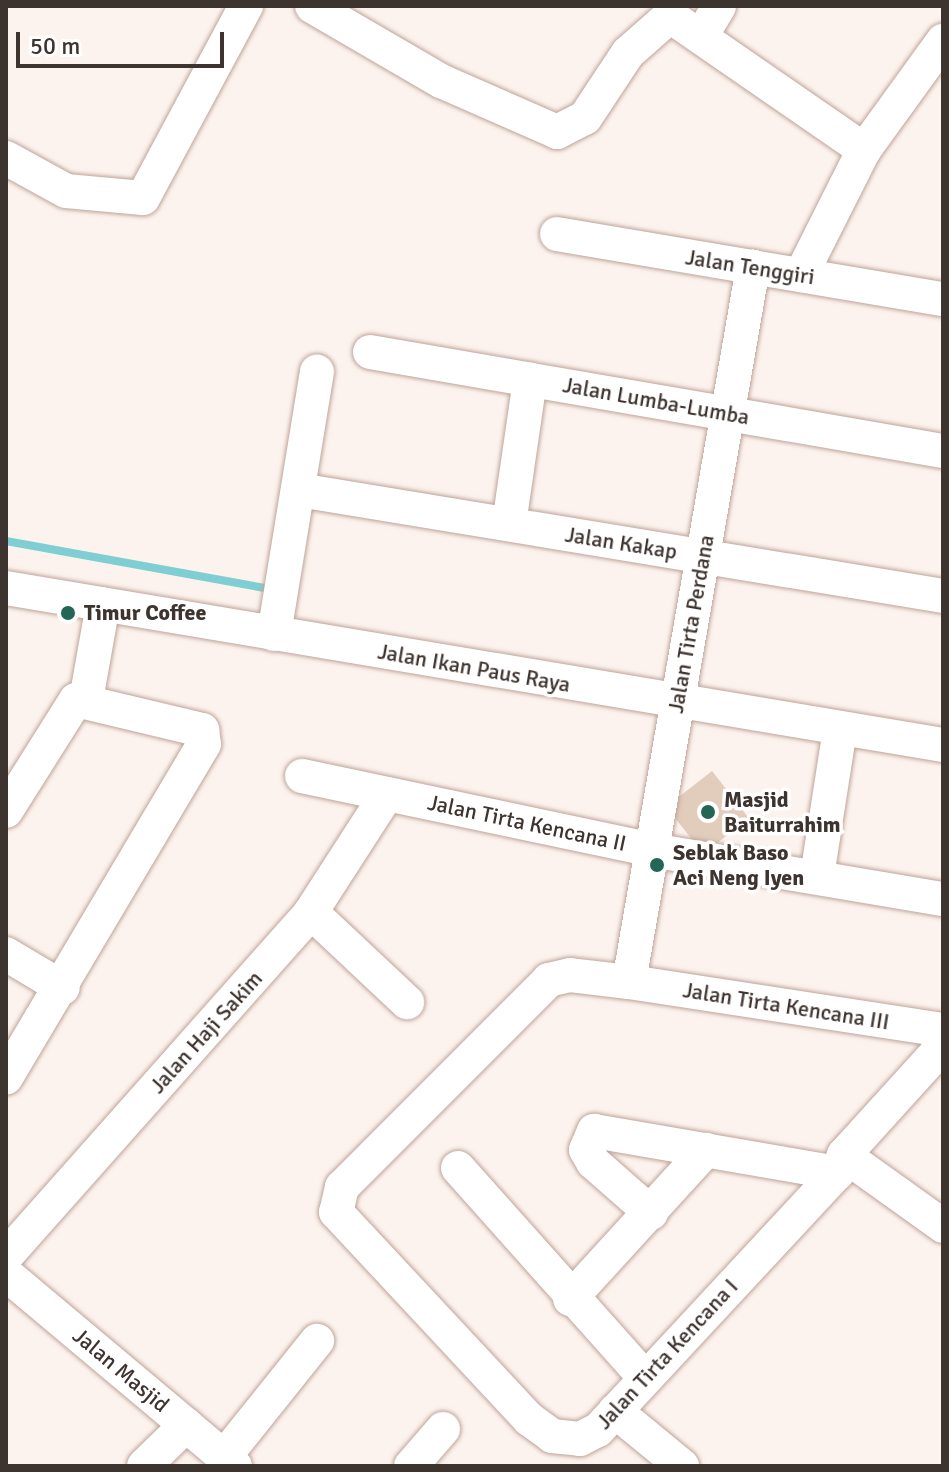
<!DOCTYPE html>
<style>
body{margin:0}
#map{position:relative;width:949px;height:1472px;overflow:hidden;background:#fdf3ee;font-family:Signika,sans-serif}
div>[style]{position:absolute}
.stream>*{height:8px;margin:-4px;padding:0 4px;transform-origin:4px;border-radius:4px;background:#7fced3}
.building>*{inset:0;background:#e2cdbd;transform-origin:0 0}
.roads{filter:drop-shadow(0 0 2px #bda499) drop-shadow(0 0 2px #bda499)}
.minor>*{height:34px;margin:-17px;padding:0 17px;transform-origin:17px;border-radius:17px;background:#fff}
.dots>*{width:22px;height:22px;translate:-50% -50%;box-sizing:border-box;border:4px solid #fff;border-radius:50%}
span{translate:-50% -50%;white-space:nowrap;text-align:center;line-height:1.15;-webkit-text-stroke:7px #fff;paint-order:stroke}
.street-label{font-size:22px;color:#3d332f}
.poi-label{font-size:22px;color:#3d332f;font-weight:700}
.left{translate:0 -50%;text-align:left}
.frame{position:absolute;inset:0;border:8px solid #3d332f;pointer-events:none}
.scale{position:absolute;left:16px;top:32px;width:208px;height:36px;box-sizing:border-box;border:4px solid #3d332f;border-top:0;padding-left:10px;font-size:24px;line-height:28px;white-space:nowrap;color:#3d332f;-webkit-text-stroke:6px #fff;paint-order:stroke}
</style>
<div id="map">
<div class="stream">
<i style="left:6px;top:541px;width:263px;rotate:10.3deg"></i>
</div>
<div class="building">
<i style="left:712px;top:771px;width:60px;height:58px;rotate:52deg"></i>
</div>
<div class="roads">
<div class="minor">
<i style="left:312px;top:6px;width:149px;rotate:30.2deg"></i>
<i style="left:441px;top:81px;width:127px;rotate:23.7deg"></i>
<i style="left:557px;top:132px;width:31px;rotate:-27deg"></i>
<i style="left:585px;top:118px;width:78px;rotate:-56.5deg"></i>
<i style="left:628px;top:53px;width:56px;rotate:-41.4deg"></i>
<i style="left:670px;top:16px;width:236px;rotate:34.6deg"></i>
<i style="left:703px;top:33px;width:31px;rotate:-59deg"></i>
<i style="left:6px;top:158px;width:68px;rotate:28.8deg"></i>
<i style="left:66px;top:191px;width:77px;rotate:5.2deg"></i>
<i style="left:143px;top:198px;width:218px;rotate:-61.8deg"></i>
<i style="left:557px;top:234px;width:391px;rotate:9.6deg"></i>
<i style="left:801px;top:275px;width:140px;rotate:-63.3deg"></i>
<i style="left:864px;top:150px;width:135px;rotate:-54.1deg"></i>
<i style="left:370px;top:352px;width:581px;rotate:9.8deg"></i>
<i style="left:299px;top:490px;width:653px;rotate:9.35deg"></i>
<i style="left:509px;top:524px;width:146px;rotate:-81.7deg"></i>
<i style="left:6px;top:588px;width:950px;rotate:9.51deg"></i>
<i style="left:274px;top:634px;width:266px;rotate:-80.7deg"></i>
<i style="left:86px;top:700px;width:97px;rotate:-79.9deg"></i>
<i style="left:302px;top:776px;width:358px;rotate:11.9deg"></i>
<i style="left:652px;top:850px;width:295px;rotate:9.6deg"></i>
<i style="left:6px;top:811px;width:131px;rotate:-57.8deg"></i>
<i style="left:76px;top:700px;width:130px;rotate:13.4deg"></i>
<i style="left:202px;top:730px;width:14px;rotate:82deg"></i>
<i style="left:204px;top:744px;width:388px;rotate:120.7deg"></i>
<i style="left:817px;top:876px;width:149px;rotate:-81.1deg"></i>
<i style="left:311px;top:912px;width:132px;rotate:43.2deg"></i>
<i style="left:6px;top:954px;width:66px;rotate:30.8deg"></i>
<i style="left:629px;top:982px;width:726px;rotate:-80.16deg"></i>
<i style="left:943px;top:1030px;width:318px;rotate:-171.3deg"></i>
<i style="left:629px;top:982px;width:59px;rotate:-173.2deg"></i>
<i style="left:570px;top:975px;width:22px;rotate:167deg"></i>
<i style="left:549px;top:980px;width:293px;rotate:135deg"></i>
<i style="left:342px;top:1187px;width:26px;rotate:103deg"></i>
<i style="left:336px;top:1212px;width:283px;rotate:47deg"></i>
<i style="left:529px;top:1419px;width:29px;rotate:36deg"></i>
<i style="left:552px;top:1436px;width:28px;rotate:6deg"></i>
<i style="left:580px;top:1439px;width:20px;rotate:-27deg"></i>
<i style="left:598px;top:1430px;width:351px;rotate:-47.1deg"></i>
<i style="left:837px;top:1173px;width:19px;rotate:-69deg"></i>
<i style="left:844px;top:1155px;width:147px;rotate:-47.8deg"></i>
<i style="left:844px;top:1155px;width:122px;rotate:35.6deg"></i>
<i style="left:458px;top:1168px;width:280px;rotate:48.3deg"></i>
<i style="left:651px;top:1213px;width:77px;rotate:-138.7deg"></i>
<i style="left:593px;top:1162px;width:14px;rotate:-120deg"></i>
<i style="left:586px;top:1150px;width:21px;rotate:-67deg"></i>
<i style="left:594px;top:1131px;width:247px;rotate:9.8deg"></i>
<i style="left:6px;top:1256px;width:460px;rotate:-48.4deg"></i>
<i style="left:311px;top:912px;width:140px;rotate:-57.2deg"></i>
<i style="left:6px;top:1274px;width:299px;rotate:40deg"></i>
<i style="left:570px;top:1299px;width:202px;rotate:-47.6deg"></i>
<i style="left:615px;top:1411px;width:87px;rotate:39.4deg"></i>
<i style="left:224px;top:1457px;width:149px;rotate:-51.3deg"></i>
<i style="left:144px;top:1466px;width:59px;rotate:-44.3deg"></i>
<i style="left:411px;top:1466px;width:49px;rotate:-49.1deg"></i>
</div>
</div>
<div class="dots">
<i style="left:68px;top:613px;background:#246656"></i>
<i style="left:708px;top:812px;background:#246656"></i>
<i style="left:657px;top:865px;background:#246656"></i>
</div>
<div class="street-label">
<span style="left:750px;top:267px;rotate:9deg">Jalan Tenggiri</span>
<span style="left:656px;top:401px;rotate:10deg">Jalan Lumba-Lumba</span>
<span style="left:621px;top:543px;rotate:9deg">Jalan Kakap</span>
<span style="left:691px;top:624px;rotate:-80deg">Jalan Tirta Perdana</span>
<span style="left:474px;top:668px;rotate:10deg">Jalan Ikan Paus Raya</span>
<span style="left:527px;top:823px;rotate:12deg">Jalan Tirta Kencana II</span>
<span style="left:786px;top:1006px;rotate:9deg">Jalan Tirta Kencana III</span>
<span style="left:206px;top:1032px;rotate:-48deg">Jalan Haji Sakim</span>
<span style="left:667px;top:1354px;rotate:-47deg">Jalan Tirta Kencana I</span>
<span style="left:121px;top:1370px;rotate:40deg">Jalan Masjid</span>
</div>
<div class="poi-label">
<span class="left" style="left:84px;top:613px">Timur Coffee</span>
<span class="left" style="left:724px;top:812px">Masjid<br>Baiturrahim</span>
<span class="left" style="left:673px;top:865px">Seblak Baso<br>Aci Neng Iyen</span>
</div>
<div class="frame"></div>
<div class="scale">50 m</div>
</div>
